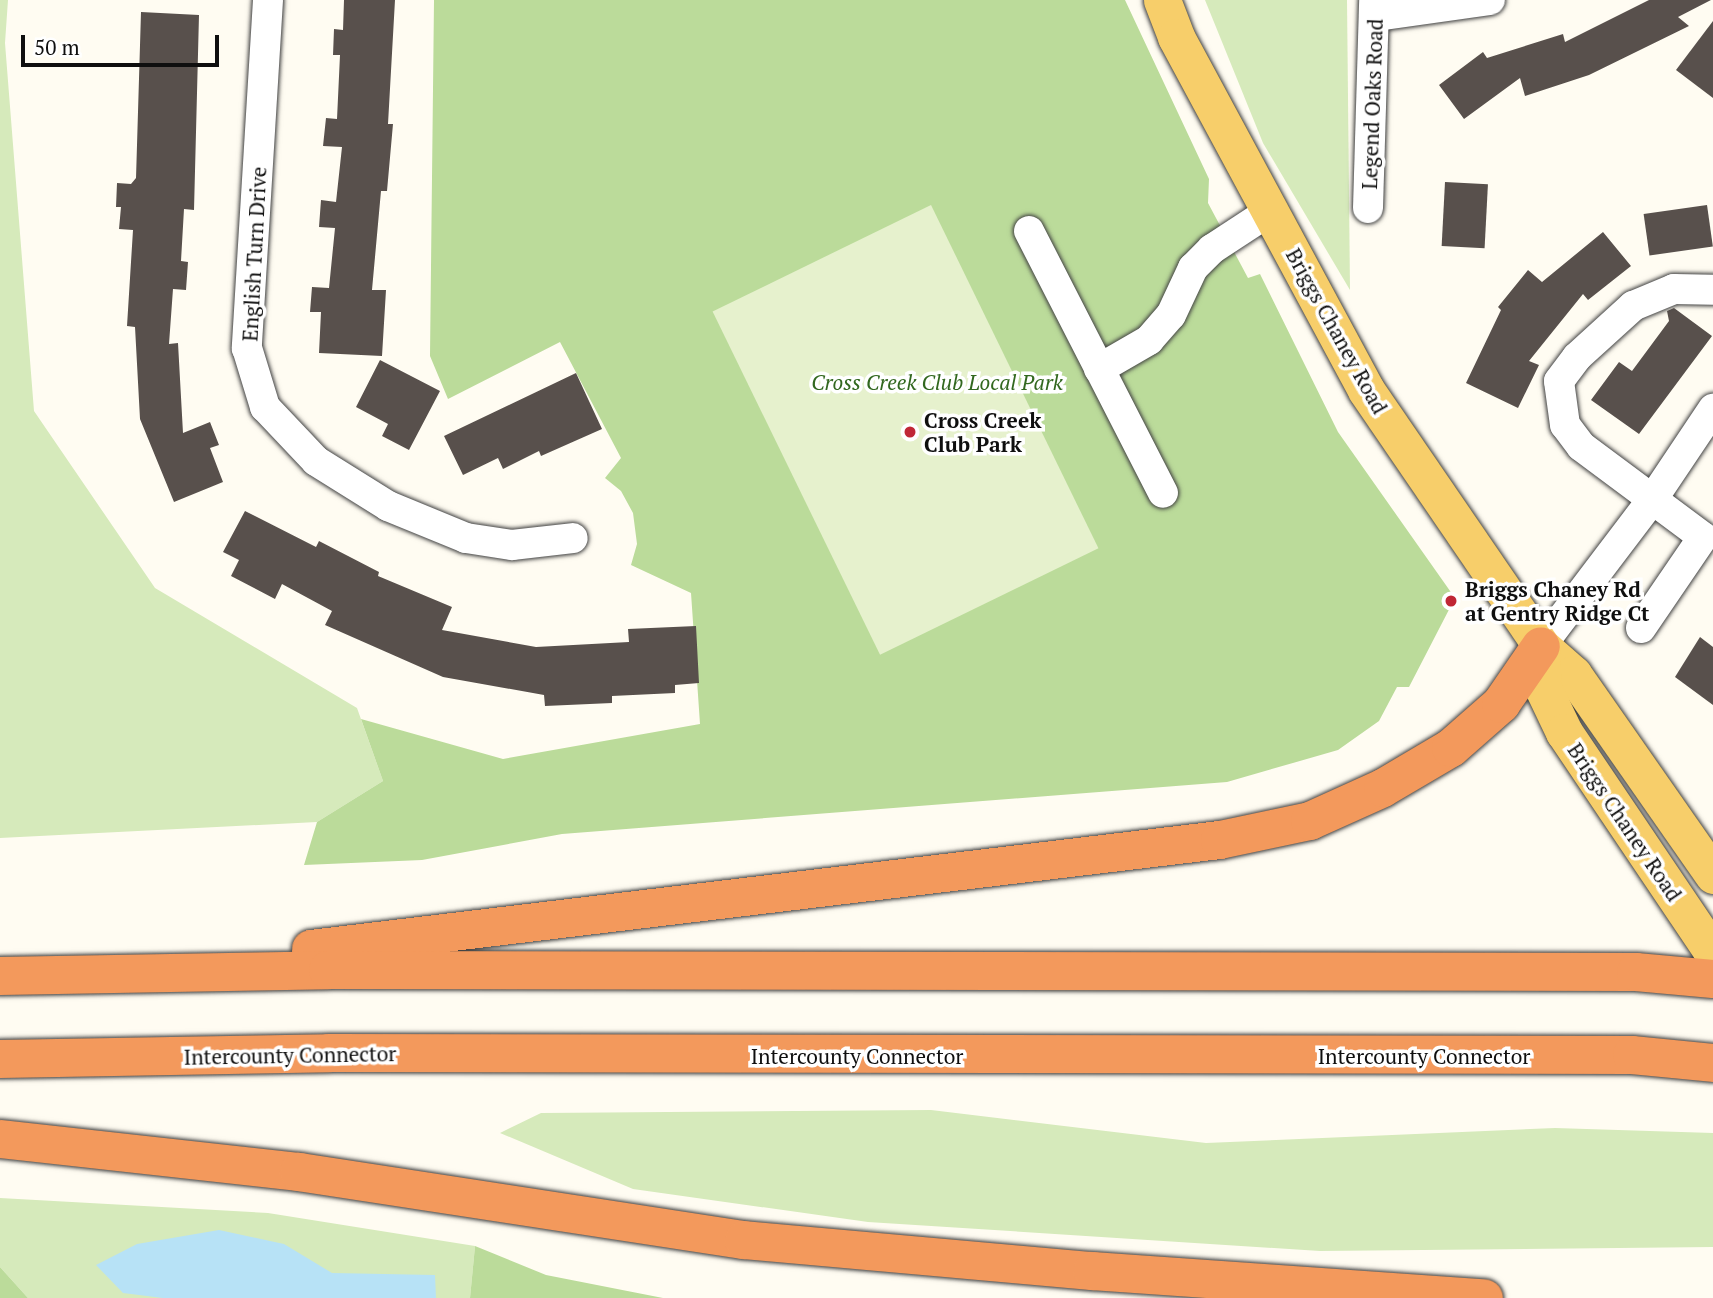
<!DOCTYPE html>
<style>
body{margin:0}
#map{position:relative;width:1713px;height:1298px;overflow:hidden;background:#fffcf2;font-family:"PT Serif",serif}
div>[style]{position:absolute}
.green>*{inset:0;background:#d6eabb}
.forest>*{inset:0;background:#bbdb9a}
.pitch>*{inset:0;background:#e6f1cd;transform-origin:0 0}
.water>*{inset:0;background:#b7e2f6}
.building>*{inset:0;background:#58504c;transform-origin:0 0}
.roads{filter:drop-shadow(0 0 2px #424242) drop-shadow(0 0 2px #424242)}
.minor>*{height:30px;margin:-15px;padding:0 15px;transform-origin:15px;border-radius:15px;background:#fff}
.major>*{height:37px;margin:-18.5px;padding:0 18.5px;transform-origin:18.5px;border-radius:18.5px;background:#f7ce6a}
.highway>*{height:38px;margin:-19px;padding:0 19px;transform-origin:19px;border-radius:19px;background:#f3995c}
.dots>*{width:19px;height:19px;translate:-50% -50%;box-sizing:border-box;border:4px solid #fff;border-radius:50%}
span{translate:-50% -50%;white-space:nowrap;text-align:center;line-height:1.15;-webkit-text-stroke:7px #fff;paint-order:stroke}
.street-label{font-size:21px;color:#0f0f0f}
.park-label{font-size:21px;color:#32681f;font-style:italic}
.poi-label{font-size:21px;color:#0f0f0f;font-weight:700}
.left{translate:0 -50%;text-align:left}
.scale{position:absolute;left:21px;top:35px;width:198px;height:32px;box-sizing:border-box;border:4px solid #0f0f0f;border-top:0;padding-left:9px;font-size:21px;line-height:24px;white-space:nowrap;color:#0f0f0f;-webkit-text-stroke:5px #fff;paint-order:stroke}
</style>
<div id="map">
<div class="green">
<i style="clip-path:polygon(0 0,8px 0,5px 43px,34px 411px,155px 588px,357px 708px,383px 781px,317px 822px,0 838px)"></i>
<i style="clip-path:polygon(1205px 0,1347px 0,1350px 290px,1263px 143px)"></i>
<i style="clip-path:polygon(931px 1110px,1206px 1143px,1555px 1128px,1713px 1133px,1713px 1247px,1320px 1251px,868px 1222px,633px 1189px,500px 1133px,541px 1113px)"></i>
<i style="clip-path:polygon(0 1198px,268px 1213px,475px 1246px,470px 1298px,28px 1298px,0 1267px)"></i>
</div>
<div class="forest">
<i style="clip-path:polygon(434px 0,1125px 0,1209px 179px,1208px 203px,1248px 278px,1260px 274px,1338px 432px,1455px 598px,1409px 687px,1397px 687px,1379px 721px,1338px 750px,1227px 782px,562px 834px,422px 860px,304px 865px,317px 822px,383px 781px,361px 719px,503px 759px,700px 724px,691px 593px,631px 565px,637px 544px,633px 513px,621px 491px,605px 478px,621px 458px,560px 342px,448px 399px,430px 356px)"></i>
<i style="clip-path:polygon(475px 1246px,546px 1275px,663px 1298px,470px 1298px)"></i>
<i style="clip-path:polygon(0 1267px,28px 1298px,0 1298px)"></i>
</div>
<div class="pitch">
<i style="left:931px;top:205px;width:382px;height:243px;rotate:64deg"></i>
</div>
<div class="water">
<i style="clip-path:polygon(219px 1230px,284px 1244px,332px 1273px,435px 1275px,436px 1298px,163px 1298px,123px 1293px,96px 1265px,137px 1244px)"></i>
</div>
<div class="building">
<i style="clip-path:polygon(344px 0,395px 0,388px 124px,393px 124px,387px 191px,381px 191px,372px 290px,386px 290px,382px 356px,319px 353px,321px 312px,310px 312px,312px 287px,329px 288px,335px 228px,319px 227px,321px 200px,336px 202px,342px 147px,323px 146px,326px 118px,337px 119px,340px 55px,333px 55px,334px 29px,343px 30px)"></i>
<i style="clip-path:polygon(1649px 0,1711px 0,1678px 17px,1689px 26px,1589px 75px,1525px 96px,1520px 78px,1464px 119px,1439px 85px,1483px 52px,1487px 58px,1563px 34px,1565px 42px)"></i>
<i style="clip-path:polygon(141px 12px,199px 15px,194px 210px,184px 209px,181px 261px,188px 262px,186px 290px,173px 289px,169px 344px,178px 343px,183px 433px,210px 422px,219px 445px,210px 448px,223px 482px,174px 502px,140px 419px,135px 327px,127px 326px,133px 230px,119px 229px,121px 207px,116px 207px,117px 183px,131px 184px,136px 178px)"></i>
<i style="clip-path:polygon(1713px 21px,1713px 98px,1676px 70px)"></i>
<i style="left:1445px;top:182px;width:43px;height:64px;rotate:3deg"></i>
<i style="left:1707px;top:205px;width:42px;height:64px;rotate:82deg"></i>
<i style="clip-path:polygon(1603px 232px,1631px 266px,1588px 300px,1583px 294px,1529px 361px,1539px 365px,1518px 408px,1466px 383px,1501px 310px,1498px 307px,1528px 270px,1542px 282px)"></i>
<i style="clip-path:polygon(1674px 308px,1712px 336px,1639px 434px,1591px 400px,1619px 362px,1632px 371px,1669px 321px,1667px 311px)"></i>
<i style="clip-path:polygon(380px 360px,440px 391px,409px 450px,382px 436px,388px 424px,356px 407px)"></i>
<i style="clip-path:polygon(576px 373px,602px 429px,541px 456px,539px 451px,503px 469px,498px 458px,463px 475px,444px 436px)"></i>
<i style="clip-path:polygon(245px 511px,316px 547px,319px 541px,379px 572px,378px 576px,452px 607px,442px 630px,536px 647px,629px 642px,628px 629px,696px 626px,699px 683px,675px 685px,675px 693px,612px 696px,612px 703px,545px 706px,544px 695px,443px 677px,325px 625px,332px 611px,282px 584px,275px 599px,231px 576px,239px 560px,223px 552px)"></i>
<i style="clip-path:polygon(1700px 637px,1713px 647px,1713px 705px,1675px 677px)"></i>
</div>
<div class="roads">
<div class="minor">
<i style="left:268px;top:0;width:349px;rotate:93.5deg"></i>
<i style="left:247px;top:348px;width:62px;rotate:73deg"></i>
<i style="left:265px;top:407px;width:74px;rotate:46.6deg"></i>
<i style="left:316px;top:461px;width:85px;rotate:32deg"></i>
<i style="left:388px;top:506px;width:84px;rotate:22.3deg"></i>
<i style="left:466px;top:538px;width:47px;rotate:8.7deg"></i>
<i style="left:512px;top:545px;width:61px;rotate:-6.5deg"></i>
<i style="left:1376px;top:16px;width:115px;rotate:-8deg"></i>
<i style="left:1368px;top:208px;width:208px;rotate:-88.3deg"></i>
<i style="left:1029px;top:231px;width:294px;rotate:62.9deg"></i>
<i style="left:1099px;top:369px;width:58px;rotate:-30.1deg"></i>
<i style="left:1149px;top:340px;width:33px;rotate:-49deg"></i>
<i style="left:1171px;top:315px;width:52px;rotate:-64.9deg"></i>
<i style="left:1193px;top:268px;width:27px;rotate:-45deg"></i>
<i style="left:1212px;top:249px;width:69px;rotate:-33.2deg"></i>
<i style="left:1641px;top:628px;width:110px;rotate:-55.7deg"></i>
<i style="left:1703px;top:537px;width:152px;rotate:-143.3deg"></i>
<i style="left:1581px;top:446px;width:26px;rotate:-127deg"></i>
<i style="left:1565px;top:425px;width:44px;rotate:-97.8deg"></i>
<i style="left:1559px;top:381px;width:30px;rotate:-53deg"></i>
<i style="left:1577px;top:357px;width:76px;rotate:-42.3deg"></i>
<i style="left:1633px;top:306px;width:44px;rotate:-22.5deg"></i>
<i style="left:1674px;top:289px;width:39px;rotate:1deg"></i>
<i style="left:1541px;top:646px;width:183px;rotate:-52.8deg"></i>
<i style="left:1652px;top:500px;width:110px;rotate:-56.2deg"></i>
</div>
<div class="major">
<i style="left:1162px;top:0;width:40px;rotate:69deg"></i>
<i style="left:1176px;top:37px;width:401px;rotate:61.7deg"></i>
<i style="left:1366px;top:390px;width:310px;rotate:55.6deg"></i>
<i style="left:1541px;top:646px;width:43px;rotate:41.2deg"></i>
<i style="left:1573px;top:674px;width:245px;rotate:55.1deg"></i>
<i style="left:1541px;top:646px;width:42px;rotate:87.3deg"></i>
<i style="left:1543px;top:688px;width:49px;rotate:64.5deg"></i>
<i style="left:1564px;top:732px;width:267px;rotate:56deg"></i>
</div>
<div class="highway">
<i style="left:311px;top:949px;width:916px;rotate:-6.84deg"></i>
<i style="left:1220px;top:840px;width:92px;rotate:-11.9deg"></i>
<i style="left:1310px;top:821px;width:80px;rotate:-24.3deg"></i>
<i style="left:1383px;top:788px;width:79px;rotate:-30.5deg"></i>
<i style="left:1451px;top:748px;width:67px;rotate:-41.3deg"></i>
<i style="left:1501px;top:704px;width:70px;rotate:-55.4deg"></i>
<i style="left:0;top:976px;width:328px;rotate:-1deg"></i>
<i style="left:328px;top:970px;width:1308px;rotate:0.09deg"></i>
<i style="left:1636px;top:972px;width:77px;rotate:5.2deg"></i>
<i style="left:0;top:1059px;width:329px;rotate:-1deg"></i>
<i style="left:329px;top:1053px;width:1303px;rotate:0.09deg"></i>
<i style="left:1632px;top:1055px;width:81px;rotate:5.6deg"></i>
<i style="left:0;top:1139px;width:301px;rotate:6.3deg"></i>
<i style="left:299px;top:1172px;width:450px;rotate:8.7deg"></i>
<i style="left:744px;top:1240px;width:350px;rotate:5.1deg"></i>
<i style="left:1093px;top:1271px;width:392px;rotate:4deg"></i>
</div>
</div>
<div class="dots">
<i style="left:910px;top:432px;background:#c02736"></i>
<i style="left:1451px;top:601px;background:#c02736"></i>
</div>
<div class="street-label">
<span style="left:1372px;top:104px;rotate:-88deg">Legend Oaks Road</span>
<span style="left:254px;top:254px;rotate:-87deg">English Turn Drive</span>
<span style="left:1337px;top:331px;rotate:61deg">Briggs Chaney Road</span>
<span style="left:1625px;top:822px;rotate:56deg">Briggs Chaney Road</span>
<span style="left:290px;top:1055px;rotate:-1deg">Intercounty Connector</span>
<span style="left:857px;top:1056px">Intercounty Connector</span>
<span style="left:1424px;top:1056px">Intercounty Connector</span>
</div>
<div class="park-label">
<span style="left:937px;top:382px">Cross Creek Club Local Park</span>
</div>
<div class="poi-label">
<span class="left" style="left:924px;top:432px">Cross Creek<br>Club Park</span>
<span class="left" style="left:1465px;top:601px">Briggs Chaney Rd<br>at Gentry Ridge Ct</span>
</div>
<div class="scale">50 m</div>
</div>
